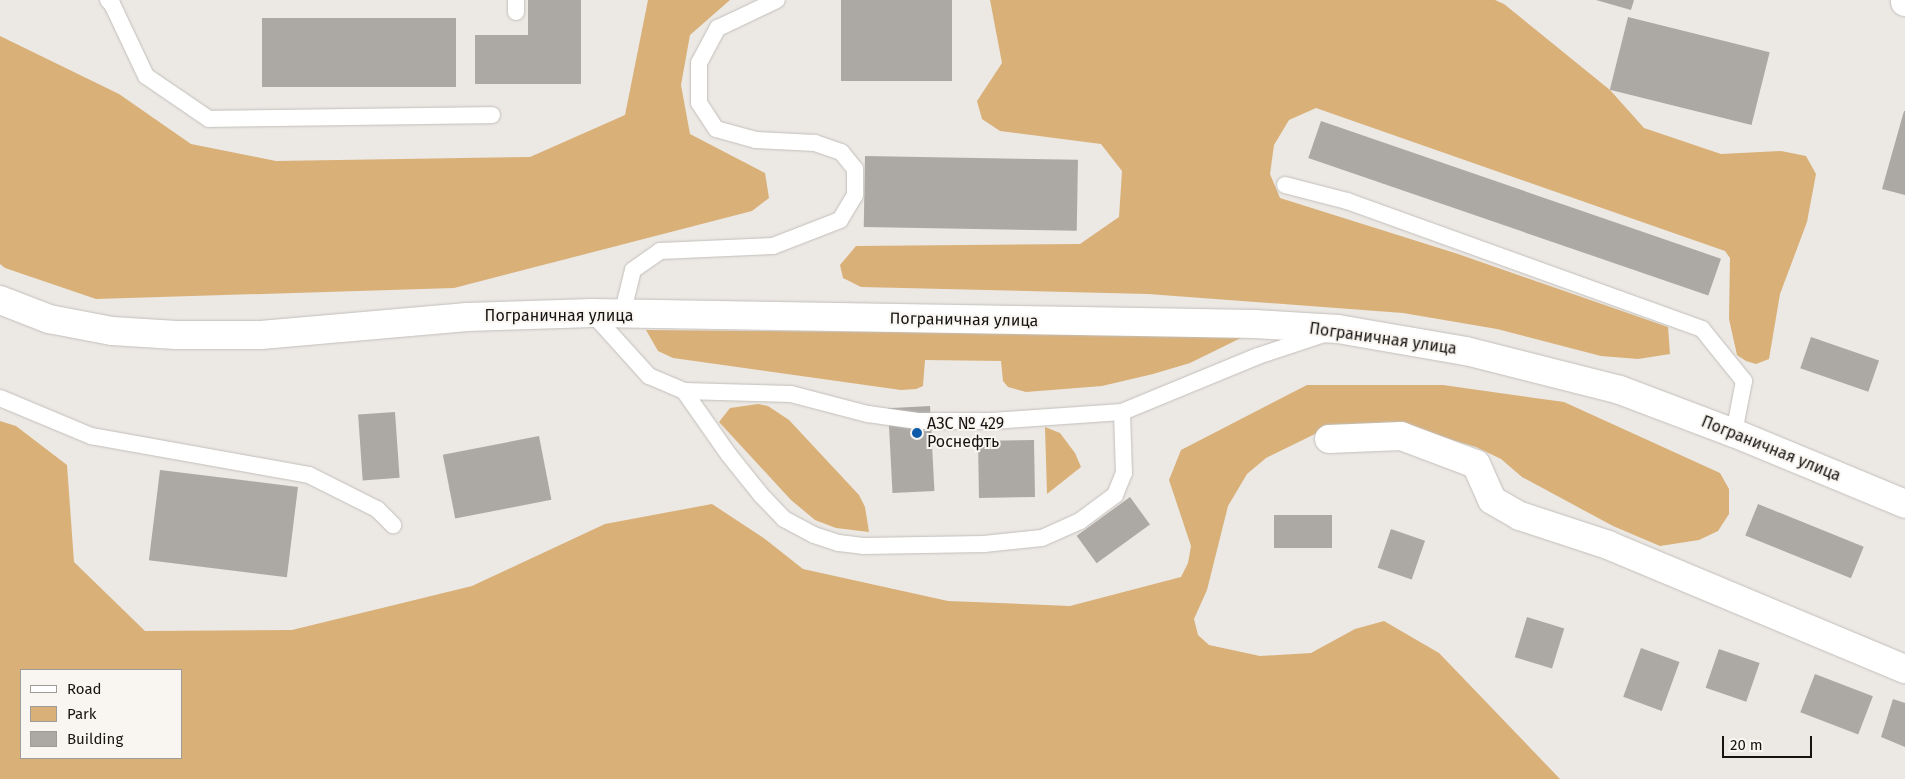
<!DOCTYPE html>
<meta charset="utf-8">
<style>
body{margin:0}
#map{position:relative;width:1905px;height:779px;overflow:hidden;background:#ece8e4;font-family:"Fira Sans",sans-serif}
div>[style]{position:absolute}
.green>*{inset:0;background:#d9b078}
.building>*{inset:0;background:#aca9a5;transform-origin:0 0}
.roads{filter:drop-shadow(0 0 1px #c2bfbb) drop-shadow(0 0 1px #c2bfbb)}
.service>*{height:16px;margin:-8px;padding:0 8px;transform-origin:8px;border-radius:8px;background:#fff}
.minor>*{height:28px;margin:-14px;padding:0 14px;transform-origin:14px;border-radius:14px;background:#fff}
.secondary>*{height:28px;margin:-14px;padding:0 14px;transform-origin:14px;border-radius:14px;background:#fff}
.dots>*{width:14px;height:14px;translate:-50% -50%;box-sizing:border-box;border:2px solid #f9f6f2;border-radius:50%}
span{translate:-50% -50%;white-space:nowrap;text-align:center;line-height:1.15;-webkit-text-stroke:4px #f9f6f2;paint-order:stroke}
.street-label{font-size:16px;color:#151412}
.poi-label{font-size:16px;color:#151412}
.left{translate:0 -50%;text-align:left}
.legend{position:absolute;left:20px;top:669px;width:162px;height:90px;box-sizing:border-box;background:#f9f6f2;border:1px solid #9e9c98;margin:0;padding:6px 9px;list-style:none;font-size:15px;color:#151412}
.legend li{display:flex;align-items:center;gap:10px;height:25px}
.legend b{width:25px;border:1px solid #9e9c98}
.scale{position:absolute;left:1722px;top:736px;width:90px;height:22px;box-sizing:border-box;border:2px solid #151412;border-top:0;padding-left:6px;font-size:15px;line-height:18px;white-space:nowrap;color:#151412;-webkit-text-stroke:4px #f9f6f2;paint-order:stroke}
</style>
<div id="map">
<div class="green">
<i style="clip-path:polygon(648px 0,730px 0,690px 35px,681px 85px,690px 134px,765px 173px,769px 198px,752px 211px,454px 288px,96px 299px,5px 268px,0 264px,0 36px,119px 94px,191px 144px,276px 161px,530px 157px,625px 115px)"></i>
<i style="clip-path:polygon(990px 0,1495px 0,1504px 4px,1610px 90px,1644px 128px,1721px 154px,1781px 151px,1806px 156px,1816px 174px,1807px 222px,1780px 294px,1769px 359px,1756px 364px,1746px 361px,1737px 355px,1729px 319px,1730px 258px,1725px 251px,1316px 108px,1289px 120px,1274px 145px,1270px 174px,1280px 198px,1458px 254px,1668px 327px,1670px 354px,1638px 359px,1601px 356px,1497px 329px,1403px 313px,1148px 294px,861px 287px,843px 278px,840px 265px,856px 246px,1080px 244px,1119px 217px,1122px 171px,1101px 144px,1000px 131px,982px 119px,977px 101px,1002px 63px)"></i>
<i style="clip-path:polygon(646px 330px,1247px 335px,1190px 363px,1153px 374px,1102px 386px,1026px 392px,1008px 387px,1003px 381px,1001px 361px,925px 360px,923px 386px,916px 389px,901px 390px,673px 358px,658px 351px)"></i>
<i style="clip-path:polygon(evenodd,1307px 385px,1443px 385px,1564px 402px,1720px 473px,1729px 489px,1729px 514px,1718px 531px,1699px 540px,1660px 546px,1613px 526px,1522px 477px,1501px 459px,1476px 447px,1401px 425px,1319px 432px,1266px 458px,1247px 474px,1228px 506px,1207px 590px,1194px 619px,1198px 635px,1209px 645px,1260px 656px,1311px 653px,1355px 629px,1384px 621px,1439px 653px,1560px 779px,0 779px,0 421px,16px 426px,67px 465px,74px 562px,145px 631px,292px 630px,472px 586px,605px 524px,712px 504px,765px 539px,803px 569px,948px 601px,1070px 606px,1181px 577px,1188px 563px,1191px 546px,1169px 480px,1181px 450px,1307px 385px,21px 670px,181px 670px,181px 758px,21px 758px,21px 670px)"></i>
<i style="clip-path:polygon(758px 404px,768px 406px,789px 420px,859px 495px,865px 507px,869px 532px,836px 528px,815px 520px,791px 500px,719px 422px,730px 408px)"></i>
<i style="clip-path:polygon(1045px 427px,1060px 433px,1075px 453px,1081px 467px,1047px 494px)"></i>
</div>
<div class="building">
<i style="clip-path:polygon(528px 0,581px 0,581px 84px,475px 84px,475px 35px,528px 35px)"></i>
<i style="left:841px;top:0;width:111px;height:81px"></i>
<i style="clip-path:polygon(1596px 0,1634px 0,1631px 10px)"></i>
<i style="left:1628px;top:17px;width:146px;height:75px;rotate:14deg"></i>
<i style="left:262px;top:18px;width:194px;height:69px"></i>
<i style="clip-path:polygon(1904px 111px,1905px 111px,1905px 195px,1882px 189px)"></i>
<i style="left:1321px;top:121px;width:423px;height:39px;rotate:19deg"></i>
<i style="left:865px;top:156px;width:213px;height:71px;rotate:1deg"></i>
<i style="left:1811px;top:337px;width:72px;height:33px;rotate:19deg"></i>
<i style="left:930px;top:406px;width:85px;height:42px;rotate:87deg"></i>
<i style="left:395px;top:412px;width:66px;height:37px;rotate:86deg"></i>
<i style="left:539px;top:436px;width:65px;height:98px;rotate:79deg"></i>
<i style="left:1034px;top:440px;width:57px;height:56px;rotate:89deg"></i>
<i style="left:160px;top:470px;width:139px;height:91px;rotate:7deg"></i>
<i style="left:1130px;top:497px;width:34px;height:66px;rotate:54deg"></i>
<i style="left:1758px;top:504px;width:114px;height:34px;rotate:22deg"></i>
<i style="left:1274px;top:515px;width:58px;height:33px"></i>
<i style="left:1391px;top:529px;width:36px;height:41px;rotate:19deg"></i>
<i style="left:1527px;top:617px;width:39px;height:42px;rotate:17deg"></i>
<i style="left:1641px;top:648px;width:41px;height:52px;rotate:20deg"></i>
<i style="left:1719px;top:649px;width:43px;height:41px;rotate:19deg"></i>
<i style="left:1815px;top:674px;width:62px;height:41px;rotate:21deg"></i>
<i style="clip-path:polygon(1893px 699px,1905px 703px,1905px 747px,1881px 737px)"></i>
</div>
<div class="roads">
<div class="service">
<i style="left:108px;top:0;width:6px;rotate:45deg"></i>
<i style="left:112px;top:4px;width:80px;rotate:64.7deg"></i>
<i style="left:146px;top:76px;width:76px;rotate:34.3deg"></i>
<i style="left:209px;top:119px;width:283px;rotate:-0.8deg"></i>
<i style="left:516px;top:0;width:12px;rotate:90deg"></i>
<i style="left:1285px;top:185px;width:64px;rotate:14.5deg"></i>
<i style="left:1347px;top:201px;width:377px;rotate:19.8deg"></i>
<i style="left:1702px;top:329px;width:67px;rotate:51.1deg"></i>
<i style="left:1744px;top:381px;width:53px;rotate:100.9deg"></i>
<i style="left:592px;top:313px;width:85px;rotate:47.9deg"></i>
<i style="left:649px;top:376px;width:38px;rotate:23deg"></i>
<i style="left:684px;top:391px;width:107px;rotate:1.6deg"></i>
<i style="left:791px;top:394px;width:80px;rotate:14.6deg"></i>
<i style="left:868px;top:414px;width:50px;rotate:8deg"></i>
<i style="left:918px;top:421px;width:74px"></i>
<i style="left:992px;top:421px;width:130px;rotate:-4deg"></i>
<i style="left:1122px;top:412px;width:147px;rotate:-22.4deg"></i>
<i style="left:1258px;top:356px;width:70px;rotate:-18.4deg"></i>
<i style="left:622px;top:315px;width:46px;rotate:-76.3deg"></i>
<i style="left:633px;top:270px;width:33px;rotate:-35deg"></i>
<i style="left:660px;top:251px;width:113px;rotate:-2.5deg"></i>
<i style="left:773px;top:246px;width:72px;rotate:-21.2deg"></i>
<i style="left:840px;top:220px;width:29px;rotate:-59deg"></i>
<i style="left:855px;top:195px;width:26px;rotate:-90deg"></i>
<i style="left:855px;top:169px;width:22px;rotate:-129deg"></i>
<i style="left:841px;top:152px;width:28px;rotate:-161deg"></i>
<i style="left:815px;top:143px;width:59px;rotate:-177.1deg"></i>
<i style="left:756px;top:140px;width:41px;rotate:-164.6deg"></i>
<i style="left:716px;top:129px;width:31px;rotate:-123deg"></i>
<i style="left:699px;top:103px;width:40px;rotate:-90deg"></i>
<i style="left:699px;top:63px;width:40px;rotate:-62deg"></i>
<i style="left:718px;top:28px;width:65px;rotate:-25.4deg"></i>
<i style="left:684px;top:391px;width:78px;rotate:54.9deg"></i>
<i style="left:729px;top:455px;width:51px;rotate:51.3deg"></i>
<i style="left:761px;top:495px;width:33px;rotate:46deg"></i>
<i style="left:784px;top:519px;width:34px;rotate:28deg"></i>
<i style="left:814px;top:535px;width:26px;rotate:18deg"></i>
<i style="left:839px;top:543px;width:24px;rotate:7deg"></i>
<i style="left:863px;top:546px;width:121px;rotate:-0.9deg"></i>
<i style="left:984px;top:544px;width:58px;rotate:-5.9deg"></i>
<i style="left:1042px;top:538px;width:42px;rotate:-24.1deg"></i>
<i style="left:1080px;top:521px;width:44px;rotate:-36.6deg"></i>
<i style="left:1115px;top:495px;width:24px;rotate:-68deg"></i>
<i style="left:1124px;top:473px;width:61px;rotate:-91.9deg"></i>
<i style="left:0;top:398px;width:99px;rotate:22.7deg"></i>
<i style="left:91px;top:436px;width:221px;rotate:10.1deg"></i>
<i style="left:309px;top:475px;width:76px;rotate:26.6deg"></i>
<i style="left:377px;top:509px;width:23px;rotate:45deg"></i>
</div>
<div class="minor">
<i style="left:1905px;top:0;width:2px;rotate:90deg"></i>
<i style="left:1329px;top:439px;width:72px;rotate:-2.4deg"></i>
<i style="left:1401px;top:436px;width:80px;rotate:20.5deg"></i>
<i style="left:1476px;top:464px;width:39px;rotate:66deg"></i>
<i style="left:1492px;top:500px;width:32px;rotate:30deg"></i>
<i style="left:1520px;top:516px;width:93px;rotate:18.2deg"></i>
<i style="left:1608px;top:545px;width:322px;rotate:22.7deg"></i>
</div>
<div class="secondary">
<i style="left:0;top:300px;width:53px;rotate:21.2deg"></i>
<i style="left:49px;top:319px;width:64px;rotate:10.8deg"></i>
<i style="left:112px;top:331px;width:64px;rotate:3.6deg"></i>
<i style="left:176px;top:335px;width:85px"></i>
<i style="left:261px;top:335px;width:207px;rotate:-5deg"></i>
<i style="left:467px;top:317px;width:125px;rotate:-1.8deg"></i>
<i style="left:592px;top:313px;width:663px;rotate:0.95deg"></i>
<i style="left:1255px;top:324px;width:83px;rotate:3.4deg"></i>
<i style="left:1338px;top:329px;width:130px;rotate:9.8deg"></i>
<i style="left:1466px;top:351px;width:159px;rotate:14.2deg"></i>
<i style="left:1620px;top:390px;width:122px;rotate:20.7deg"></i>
<i style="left:1734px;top:433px;width:185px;rotate:22.5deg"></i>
</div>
</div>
<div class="dots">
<i style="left:917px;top:433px;background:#0e5baa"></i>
</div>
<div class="street-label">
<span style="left:559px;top:316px">Пограничная улица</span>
<span style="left:964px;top:320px;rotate:1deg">Пограничная улица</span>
<span style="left:1383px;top:339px;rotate:8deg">Пограничная улица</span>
<span style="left:1771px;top:449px;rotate:22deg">Пограничная улица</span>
</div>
<div class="poi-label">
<span class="left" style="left:927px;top:433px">АЗС № 429<br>Роснефть</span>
</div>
<ul class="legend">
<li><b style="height:6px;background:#fff"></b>Road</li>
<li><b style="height:14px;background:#d9b078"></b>Park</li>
<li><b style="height:14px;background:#aca9a5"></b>Building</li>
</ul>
<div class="scale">20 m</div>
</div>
